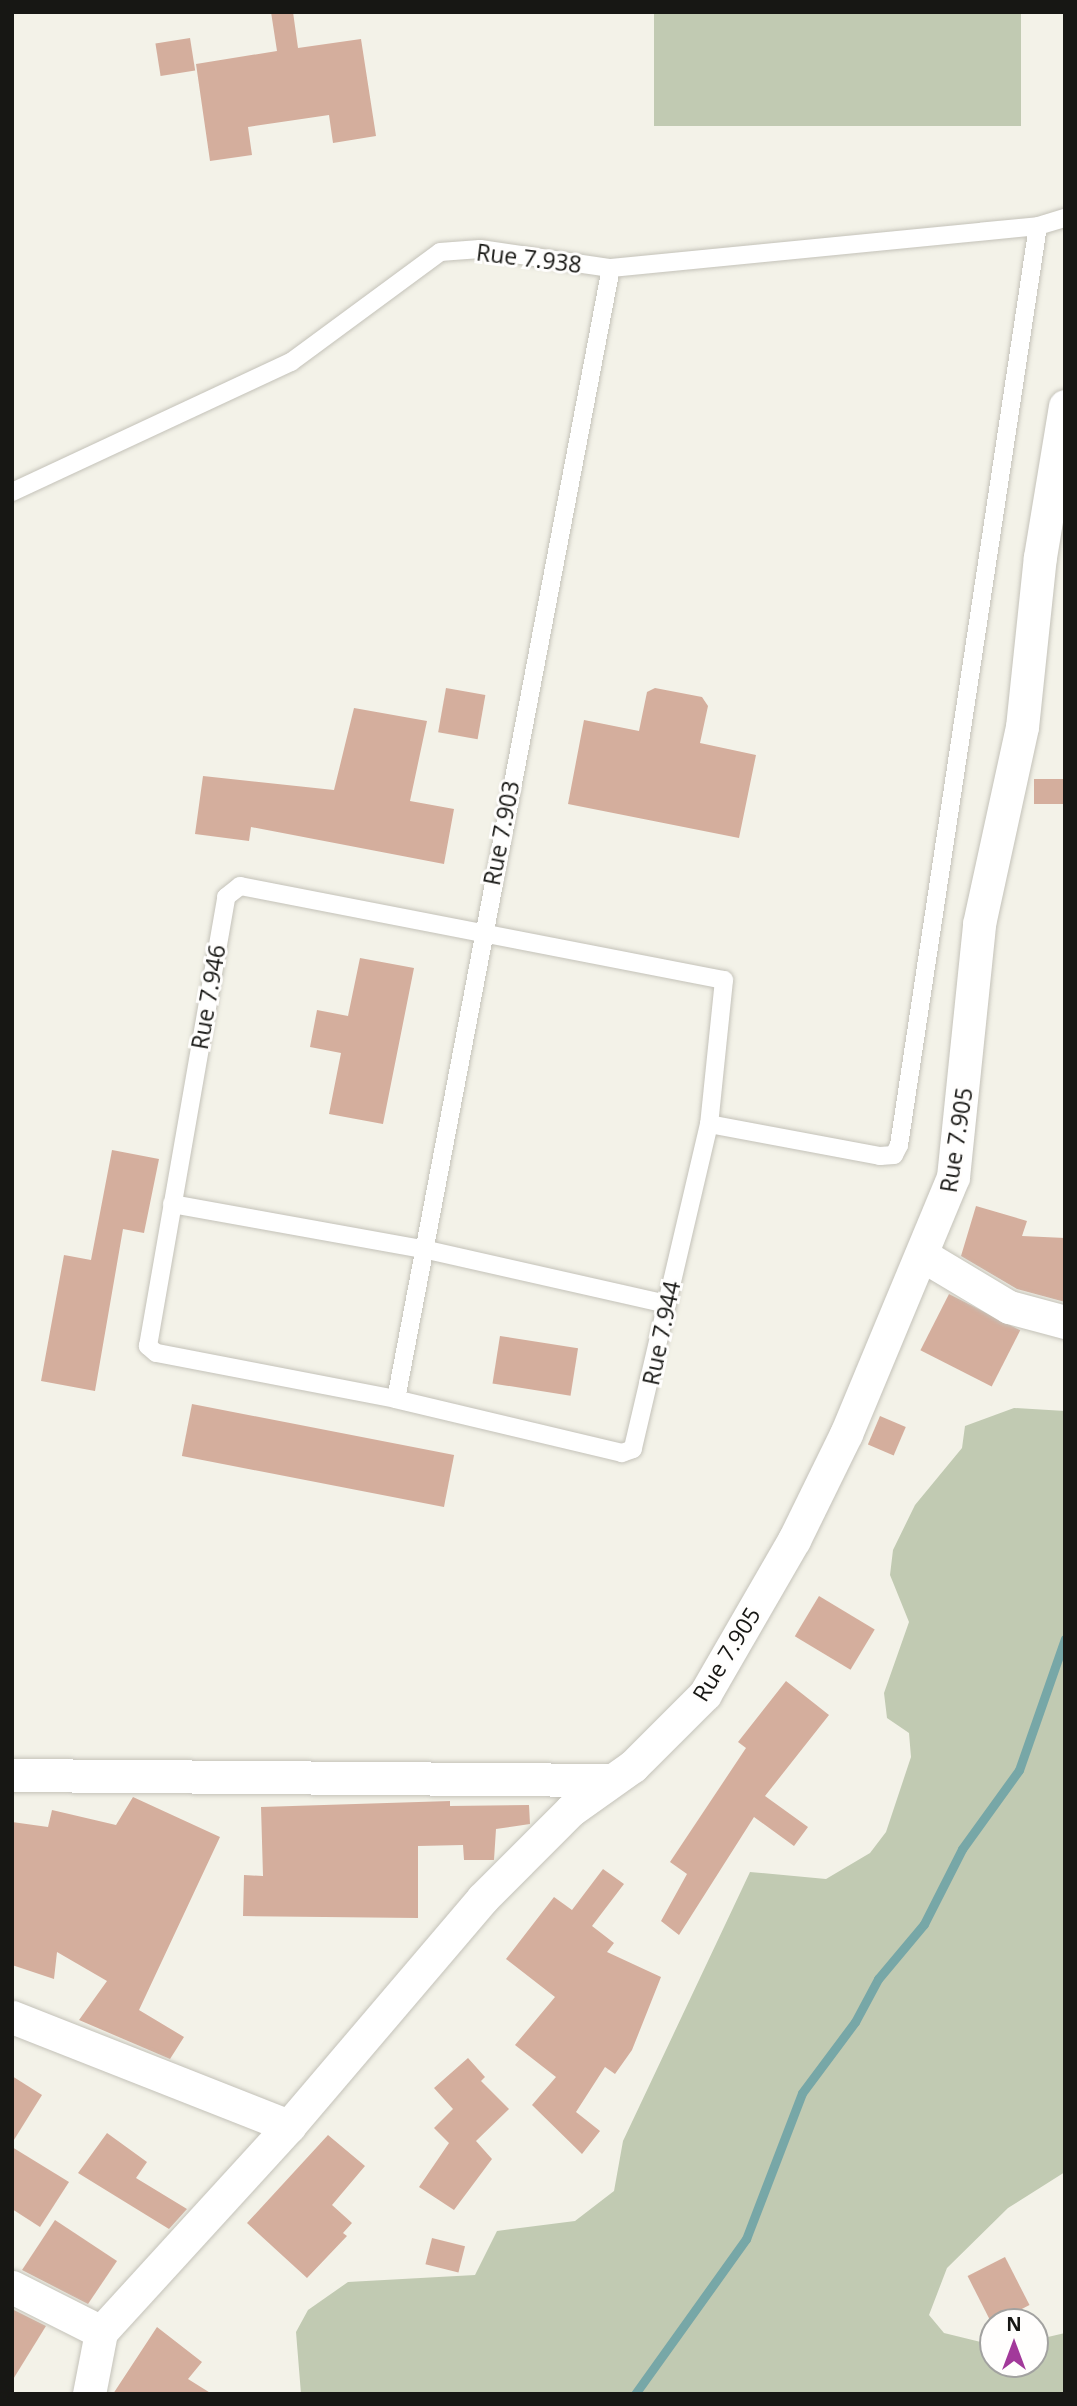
<!DOCTYPE html>
<style>
body{margin:0}
#map{position:relative;width:1077px;height:2406px;overflow:hidden;background:#f3f2e8;font-family:"Open Sans",sans-serif}
div>[style]{position:absolute}
.green>*{inset:0;background:#c1cab2;transform-origin:0 0}
.stream>*{height:9px;margin:-4.5px;padding:0 4.5px;transform-origin:4.5px;border-radius:4.5px;background:#77a7a7}
.building>*{inset:0;background:#d4ae9d;transform-origin:0 0}
.roads{filter:drop-shadow(0 0 2px #c4c2b9) drop-shadow(0 0 2px #c4c2b9)}
.service>*{height:18px;margin:-9px;padding:0 9px;transform-origin:9px;border-radius:9px;background:#fff}
.minor>*{height:33px;margin:-16.5px;padding:0 16.5px;transform-origin:16.5px;border-radius:16.5px;background:#fff}
span{translate:-50% -50%;white-space:nowrap;text-align:center;line-height:1.15;-webkit-text-stroke:6px #fffefd;paint-order:stroke}
.street-label{font-size:23px;color:#171714}
.frame{position:absolute;inset:0;border:14px solid #171714;pointer-events:none}
.north{position:absolute;left:979px;top:2308px;width:70px;height:70px;box-sizing:border-box;background:#fffefd;border:2px solid #a2a2a0;border-radius:50%;rotate:0deg;font-size:19px;font-weight:700;line-height:28px;text-align:center;color:#171714}
.north::after{content:'';display:block;margin:auto;width:24px;height:32px;background:#a2399a;clip-path:polygon(50% 0,100% 100%,50% 72%,0 100%)}
</style>
<div id="map">
<div class="green">
<i style="left:654px;top:12px;width:367px;height:114px"></i>
<i style="clip-path:polygon(1014px 1408px,1065px 1411px,1065px 2172px,1008px 2208px,947px 2268px,929px 2315px,944px 2333px,993px 2345px,993px 2364px,1035px 2364px,1035px 2340px,1065px 2333px,1065px 2394px,301px 2394px,296px 2332px,308px 2310px,348px 2282px,475px 2275px,497px 2231px,575px 2221px,614px 2191px,623px 2141px,750px 1872px,826px 1879px,870px 1853px,886px 1832px,911px 1757px,909px 1733px,887px 1718px,884px 1693px,909px 1622px,890px 1575px,893px 1550px,915px 1505px,962px 1448px,965px 1426px)"></i>
</div>
<div class="stream">
<i style="left:635px;top:2394px;width:191px;rotate:-54.4deg"></i>
<i style="left:746px;top:2239px;width:156px;rotate:-69deg"></i>
<i style="left:802px;top:2093px;width:89px;rotate:-53.3deg"></i>
<i style="left:855px;top:2022px;width:49px;rotate:-61.9deg"></i>
<i style="left:878px;top:1979px;width:72px;rotate:-50.1deg"></i>
<i style="left:924px;top:1924px;width:84px;rotate:-63.1deg"></i>
<i style="left:962px;top:1849px;width:97px;rotate:-54.2deg"></i>
<i style="left:1019px;top:1770px;width:139px;rotate:-70.7deg"></i>
</div>
<div class="building">
<i style="clip-path:polygon(271px 12px,293px 12px,298px 48px,361px 39px,376px 136px,333px 143px,329px 115px,248px 127px,252px 155px,210px 161px,196px 64px,277px 51px)"></i>
<i style="left:190px;top:38px;width:33px;height:35px;rotate:81deg"></i>
<i style="left:446px;top:688px;width:40px;height:45px;rotate:10deg"></i>
<i style="clip-path:polygon(655px 688px,702px 697px,708px 706px,700px 743px,756px 755px,739px 838px,568px 804px,584px 720px,639px 731px,647px 692px)"></i>
<i style="clip-path:polygon(354px 708px,427px 721px,410px 801px,454px 809px,444px 864px,251px 827px,249px 841px,195px 834px,203px 776px,334px 790px)"></i>
<i style="left:1065px;top:779px;width:25px;height:31px;rotate:90deg"></i>
<i style="clip-path:polygon(360px 958px,414px 968px,383px 1124px,329px 1114px,341px 1053px,310px 1047px,317px 1010px,348px 1016px)"></i>
<i style="clip-path:polygon(112px 1150px,159px 1159px,144px 1233px,123px 1229px,95px 1391px,41px 1381px,64px 1255px,91px 1260px)"></i>
<i style="clip-path:polygon(976px 1206px,1027px 1221px,1022px 1236px,1065px 1238px,1065px 1302px,1017px 1289px,961px 1256px)"></i>
<i style="left:949px;top:1294px;width:80px;height:63px;rotate:27deg"></i>
<i style="left:500px;top:1336px;width:79px;height:48px;rotate:9deg"></i>
<i style="left:192px;top:1404px;width:267px;height:53px;rotate:11deg"></i>
<i style="left:880px;top:1416px;width:28px;height:31px;rotate:23deg"></i>
<i style="left:819px;top:1596px;width:65px;height:47px;rotate:31deg"></i>
<i style="clip-path:polygon(786px 1681px,829px 1715px,765px 1796px,808px 1827px,794px 1846px,754px 1817px,679px 1935px,661px 1921px,687px 1874px,670px 1862px,746px 1748px,738px 1742px)"></i>
<i style="clip-path:polygon(133px 1797px,220px 1837px,139px 2010px,184px 2037px,170px 2059px,79px 2020px,107px 1981px,57px 1952px,54px 1979px,12px 1965px,12px 1822px,48px 1827px,52px 1810px,116px 1825px)"></i>
<i style="clip-path:polygon(450px 1801px,450px 1806px,529px 1805px,530px 1824px,496px 1829px,494px 1860px,464px 1860px,463px 1845px,418px 1846px,418px 1918px,243px 1916px,244px 1875px,263px 1876px,261px 1807px)"></i>
<i style="clip-path:polygon(603px 1869px,624px 1884px,592px 1926px,614px 1943px,607px 1952px,661px 1977px,632px 2050px,615px 2074px,605px 2067px,576px 2112px,600px 2131px,582px 2154px,532px 2105px,556px 2077px,515px 2045px,555px 1997px,506px 1959px,554px 1897px,572px 1910px)"></i>
<i style="clip-path:polygon(468px 2058px,485px 2077px,481px 2081px,509px 2109px,476px 2141px,492px 2159px,454px 2210px,419px 2187px,449px 2143px,434px 2128px,453px 2109px,434px 2088px)"></i>
<i style="clip-path:polygon(12px 2076px,42px 2095px,12px 2143px)"></i>
<i style="clip-path:polygon(107px 2133px,147px 2162px,136px 2178px,187px 2209px,169px 2229px,78px 2173px)"></i>
<i style="clip-path:polygon(328px 2135px,365px 2166px,332px 2205px,352px 2223px,343px 2233px,347px 2236px,307px 2278px,247px 2223px)"></i>
<i style="clip-path:polygon(12px 2147px,69px 2182px,40px 2227px,12px 2209px)"></i>
<i style="clip-path:polygon(55px 2220px,117px 2261px,88px 2304px,22px 2270px)"></i>
<i style="left:432px;top:2238px;width:34px;height:27px;rotate:14deg"></i>
<i style="left:1005px;top:2257px;width:54px;height:42px;rotate:63deg"></i>
<i style="clip-path:polygon(12px 2309px,46px 2326px,12px 2381px)"></i>
<i style="clip-path:polygon(157px 2327px,202px 2362px,188px 2379px,212px 2394px,113px 2394px)"></i>
</div>
<div class="roads">
<div class="service">
<i style="left:12px;top:492px;width:308px;rotate:-25deg"></i>
<i style="left:291px;top:362px;width:185px;rotate:-36.4deg"></i>
<i style="left:440px;top:252px;width:40px;rotate:-4.3deg"></i>
<i style="left:480px;top:249px;width:132px;rotate:8.3deg"></i>
<i style="left:611px;top:268px;width:429px;rotate:-5.6deg"></i>
<i style="left:1038px;top:226px;width:28px;rotate:-17deg"></i>
<i style="left:240px;top:886px;width:493px;rotate:11deg"></i>
<i style="left:724px;top:980px;width:145px;rotate:95.9deg"></i>
<i style="left:709px;top:1124px;width:334px;rotate:103.2deg"></i>
<i style="left:633px;top:1449px;width:12px;rotate:160deg"></i>
<i style="left:622px;top:1453px;width:232px;rotate:-166.6deg"></i>
<i style="left:396px;top:1399px;width:244px;rotate:-169.1deg"></i>
<i style="left:156px;top:1353px;width:11px;rotate:-139deg"></i>
<i style="left:148px;top:1346px;width:456px;rotate:-80.1deg"></i>
<i style="left:226px;top:897px;width:18px;rotate:-38deg"></i>
<i style="left:709px;top:1124px;width:174px;rotate:10.6deg"></i>
<i style="left:880px;top:1156px;width:14px;rotate:-4deg"></i>
<i style="left:894px;top:1155px;width:11px;rotate:-63deg"></i>
<i style="left:899px;top:1145px;width:929px;rotate:-81.4deg"></i>
<i style="left:172px;top:1204px;width:255px;rotate:10.2deg"></i>
<i style="left:423px;top:1249px;width:250px;rotate:12.7deg"></i>
<i style="left:396px;top:1399px;width:1151px;rotate:-79.24deg"></i>
</div>
<div class="minor">
<i style="left:922px;top:1255px;width:101px;rotate:30.9deg"></i>
<i style="left:1009px;top:1307px;width:58px;rotate:15deg"></i>
<i style="left:12px;top:1775px;width:595px;rotate:0.48deg"></i>
<i style="left:12px;top:2017px;width:298px;rotate:21.5deg"></i>
<i style="left:12px;top:2287px;width:100px;rotate:26.8deg"></i>
<i style="left:89px;top:2394px;width:63px;rotate:-79deg"></i>
<i style="left:101px;top:2332px;width:279px;rotate:-47.6deg"></i>
<i style="left:289px;top:2126px;width:298px;rotate:-49.6deg"></i>
<i style="left:482px;top:1899px;width:126px;rotate:-45deg"></i>
<i style="left:571px;top:1810px;width:76px;rotate:-35.4deg"></i>
<i style="left:633px;top:1766px;width:102px;rotate:-45deg"></i>
<i style="left:705px;top:1694px;width:178px;rotate:-60deg"></i>
<i style="left:794px;top:1540px;width:118px;rotate:-63.9deg"></i>
<i style="left:846px;top:1434px;width:278px;rotate:-67.4deg"></i>
<i style="left:953px;top:1177px;width:254px;rotate:-84.1deg"></i>
<i style="left:979px;top:924px;width:202px;rotate:-77.7deg"></i>
<i style="left:1022px;top:727px;width:171px;rotate:-84deg"></i>
<i style="left:1040px;top:557px;width:153px;rotate:-80.6deg"></i>
</div>
</div>
<div class="street-label">
<span style="left:529px;top:258px;rotate:7deg">Rue 7.938</span>
<span style="left:501px;top:833px;rotate:-79deg">Rue 7.903</span>
<span style="left:208px;top:997px;rotate:-80deg">Rue 7.946</span>
<span style="left:956px;top:1140px;rotate:-81deg">Rue 7.905</span>
<span style="left:661px;top:1333px;rotate:-78deg">Rue 7.944</span>
<span style="left:726px;top:1654px;rotate:-58deg">Rue 7.905</span>
</div>
<div class="frame"></div>
<div class="north">N</div>
</div>
